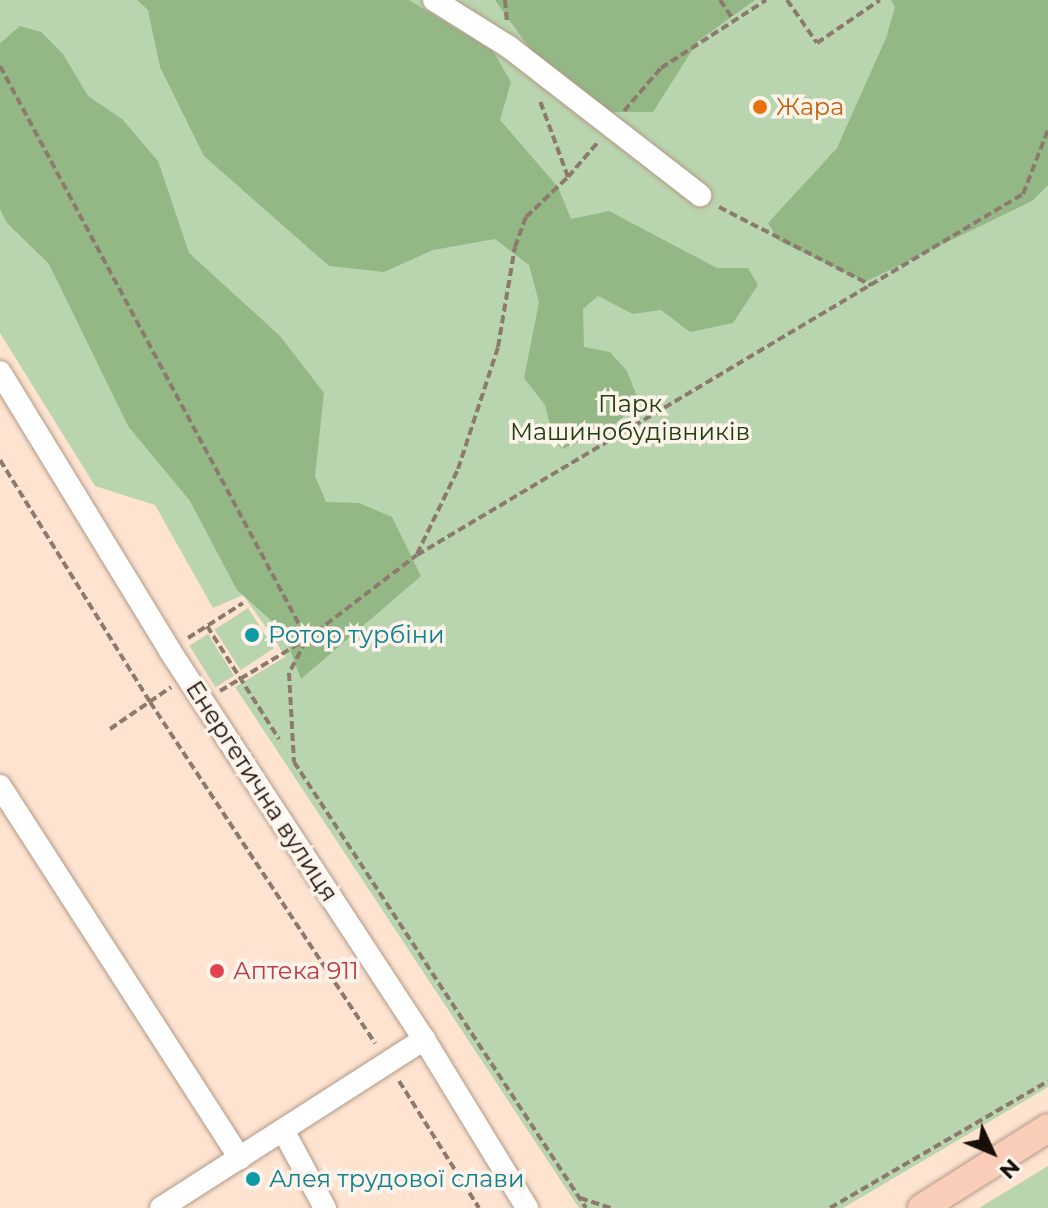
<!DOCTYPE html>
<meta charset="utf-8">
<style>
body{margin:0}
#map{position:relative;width:1048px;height:1208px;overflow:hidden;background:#fde3d0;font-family:Montserrat,sans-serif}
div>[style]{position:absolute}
.green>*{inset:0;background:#b9d5af;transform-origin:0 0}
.forest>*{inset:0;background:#93b886}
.path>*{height:4px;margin-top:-2px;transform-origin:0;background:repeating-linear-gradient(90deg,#8b7a6d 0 8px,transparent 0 12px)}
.roads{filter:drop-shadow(0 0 2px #b19987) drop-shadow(0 0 2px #b19987)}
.minor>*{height:22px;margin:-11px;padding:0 11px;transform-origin:11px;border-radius:11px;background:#fff}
.major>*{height:28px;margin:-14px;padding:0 14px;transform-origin:14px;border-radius:14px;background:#facdb8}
.dots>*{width:22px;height:22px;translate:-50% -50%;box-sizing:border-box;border:4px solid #fef4ec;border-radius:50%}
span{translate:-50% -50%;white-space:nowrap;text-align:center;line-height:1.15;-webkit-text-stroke:7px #fef4ec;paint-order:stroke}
.food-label{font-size:24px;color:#c56008}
.left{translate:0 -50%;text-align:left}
.park-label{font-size:24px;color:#1e410e}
.culture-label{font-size:24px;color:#0d838f}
.street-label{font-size:24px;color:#180f09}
.health-label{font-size:24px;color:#be3a42}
.north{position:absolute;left:952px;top:1112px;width:80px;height:80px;-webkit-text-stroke:6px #fef4ec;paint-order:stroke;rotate:134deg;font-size:22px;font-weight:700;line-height:32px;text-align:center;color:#180f09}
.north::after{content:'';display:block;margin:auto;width:28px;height:36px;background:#180f09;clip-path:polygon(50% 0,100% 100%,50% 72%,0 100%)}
</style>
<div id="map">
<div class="green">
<i style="clip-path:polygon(0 0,1048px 0,1048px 1087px,843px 1208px,579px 1208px,235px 687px,285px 657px,277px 643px,243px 595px,213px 608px,155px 505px,95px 486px,0 333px)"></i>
<i style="left:248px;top:608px;width:48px;height:40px;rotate:57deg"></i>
<i style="left:208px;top:634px;width:49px;height:22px;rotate:58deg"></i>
<i style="clip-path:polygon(1048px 1166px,1048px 1208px,979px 1208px)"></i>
</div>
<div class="forest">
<i style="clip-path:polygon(137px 0,409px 0,493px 51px,511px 82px,500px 120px,558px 187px,571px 219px,609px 211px,717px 268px,748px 268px,758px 285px,733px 323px,690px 332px,661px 310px,633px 314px,598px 296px,583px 309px,584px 347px,610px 352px,627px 371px,640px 404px,604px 432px,562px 449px,554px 441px,545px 405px,524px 378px,539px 302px,529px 265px,495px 239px,433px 250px,384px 272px,329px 266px,204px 156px,160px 67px,148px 10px)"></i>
<i style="clip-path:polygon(495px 0,755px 0,698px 41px,653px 112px,607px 112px,530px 49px)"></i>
<i style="clip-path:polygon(891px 0,1048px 0,1048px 185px,1032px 201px,865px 282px,779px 241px,768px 223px,837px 148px,886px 38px,895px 7px)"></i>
<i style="clip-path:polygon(20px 26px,41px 32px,63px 54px,88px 96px,122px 119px,158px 161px,189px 253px,280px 336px,324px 393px,315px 476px,326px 502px,359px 503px,392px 517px,421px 576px,301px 679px,283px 631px,237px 590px,190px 501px,128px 426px,49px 264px,7px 223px,0 209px,0 43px)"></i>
</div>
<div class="path">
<i style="left:505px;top:0;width:22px;rotate:85deg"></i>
<i style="left:720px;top:0;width:22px;rotate:56deg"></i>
<i style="left:787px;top:0;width:52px;rotate:55.1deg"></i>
<i style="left:817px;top:43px;width:76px;rotate:-34.3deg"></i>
<i style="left:0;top:66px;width:650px;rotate:61.82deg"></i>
<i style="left:624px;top:111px;width:57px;rotate:-49.3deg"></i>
<i style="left:661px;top:68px;width:125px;rotate:-32.9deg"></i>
<i style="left:568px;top:177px;width:46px;rotate:-49.4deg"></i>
<i style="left:719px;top:207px;width:171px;rotate:27.2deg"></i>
<i style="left:0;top:460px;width:285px;rotate:58.2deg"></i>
<i style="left:150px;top:702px;width:409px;rotate:56.6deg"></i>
<i style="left:417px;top:554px;width:94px;rotate:-64.2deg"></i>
<i style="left:458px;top:469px;width:128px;rotate:-71.8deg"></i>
<i style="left:498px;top:347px;width:101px;rotate:-80.4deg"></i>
<i style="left:515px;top:247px;width:32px;rotate:-70deg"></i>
<i style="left:526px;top:217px;width:58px;rotate:-43.6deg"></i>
<i style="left:568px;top:177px;width:81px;rotate:-110.2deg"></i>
<i style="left:207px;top:626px;width:134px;rotate:57.5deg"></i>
<i style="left:188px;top:638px;width:65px;rotate:-32.5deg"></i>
<i style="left:306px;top:641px;width:36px;rotate:118deg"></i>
<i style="left:289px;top:673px;width:89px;rotate:86.8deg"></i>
<i style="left:294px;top:762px;width:533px;rotate:56.79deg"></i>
<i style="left:220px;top:691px;width:101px;rotate:-30.9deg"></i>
<i style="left:307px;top:639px;width:138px;rotate:-37.4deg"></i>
<i style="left:417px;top:555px;width:705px;rotate:-30.78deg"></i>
<i style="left:1023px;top:194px;width:69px;rotate:-68.7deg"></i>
<i style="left:110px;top:729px;width:74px;rotate:-34.5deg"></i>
<i style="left:399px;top:1081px;width:150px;rotate:57.8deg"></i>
<i style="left:580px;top:1198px;width:32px;rotate:18deg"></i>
<i style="left:830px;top:1208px;width:252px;rotate:-30.2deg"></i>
</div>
<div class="roads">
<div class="minor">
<i style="left:434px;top:0;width:89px;rotate:32.1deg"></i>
<i style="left:509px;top:47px;width:242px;rotate:37.8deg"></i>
<i style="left:0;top:372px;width:327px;rotate:58.6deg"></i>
<i style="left:170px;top:651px;width:464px;rotate:56.8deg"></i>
<i style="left:424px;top:1039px;width:198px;rotate:58.6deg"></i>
<i style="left:0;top:786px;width:443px;rotate:57.2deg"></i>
<i style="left:283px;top:1130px;width:89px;rotate:61.7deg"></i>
<i style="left:161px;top:1208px;width:313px;rotate:-32.7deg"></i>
</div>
<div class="major">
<i style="left:922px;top:1208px;width:149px;rotate:-32.4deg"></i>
</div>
</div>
<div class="dots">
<i style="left:760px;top:107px;background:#e8710a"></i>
<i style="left:252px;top:635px;background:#0f9aa8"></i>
<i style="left:217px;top:971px;background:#e0444e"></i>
<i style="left:253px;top:1179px;background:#0f9aa8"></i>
</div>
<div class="food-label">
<span class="left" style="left:776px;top:107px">Жара</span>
</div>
<div class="park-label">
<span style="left:630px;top:418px">Парк<br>Машинобудівників</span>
</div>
<div class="culture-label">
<span class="left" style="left:268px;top:635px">Ротор турбіни</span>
<span class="left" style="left:269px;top:1179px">Алея трудової слави</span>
</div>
<div class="street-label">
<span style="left:262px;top:791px;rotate:57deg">Енергетична вулиця</span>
</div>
<div class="health-label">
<span class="left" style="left:233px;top:971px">Аптека 911</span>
</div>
<div class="north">N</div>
</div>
